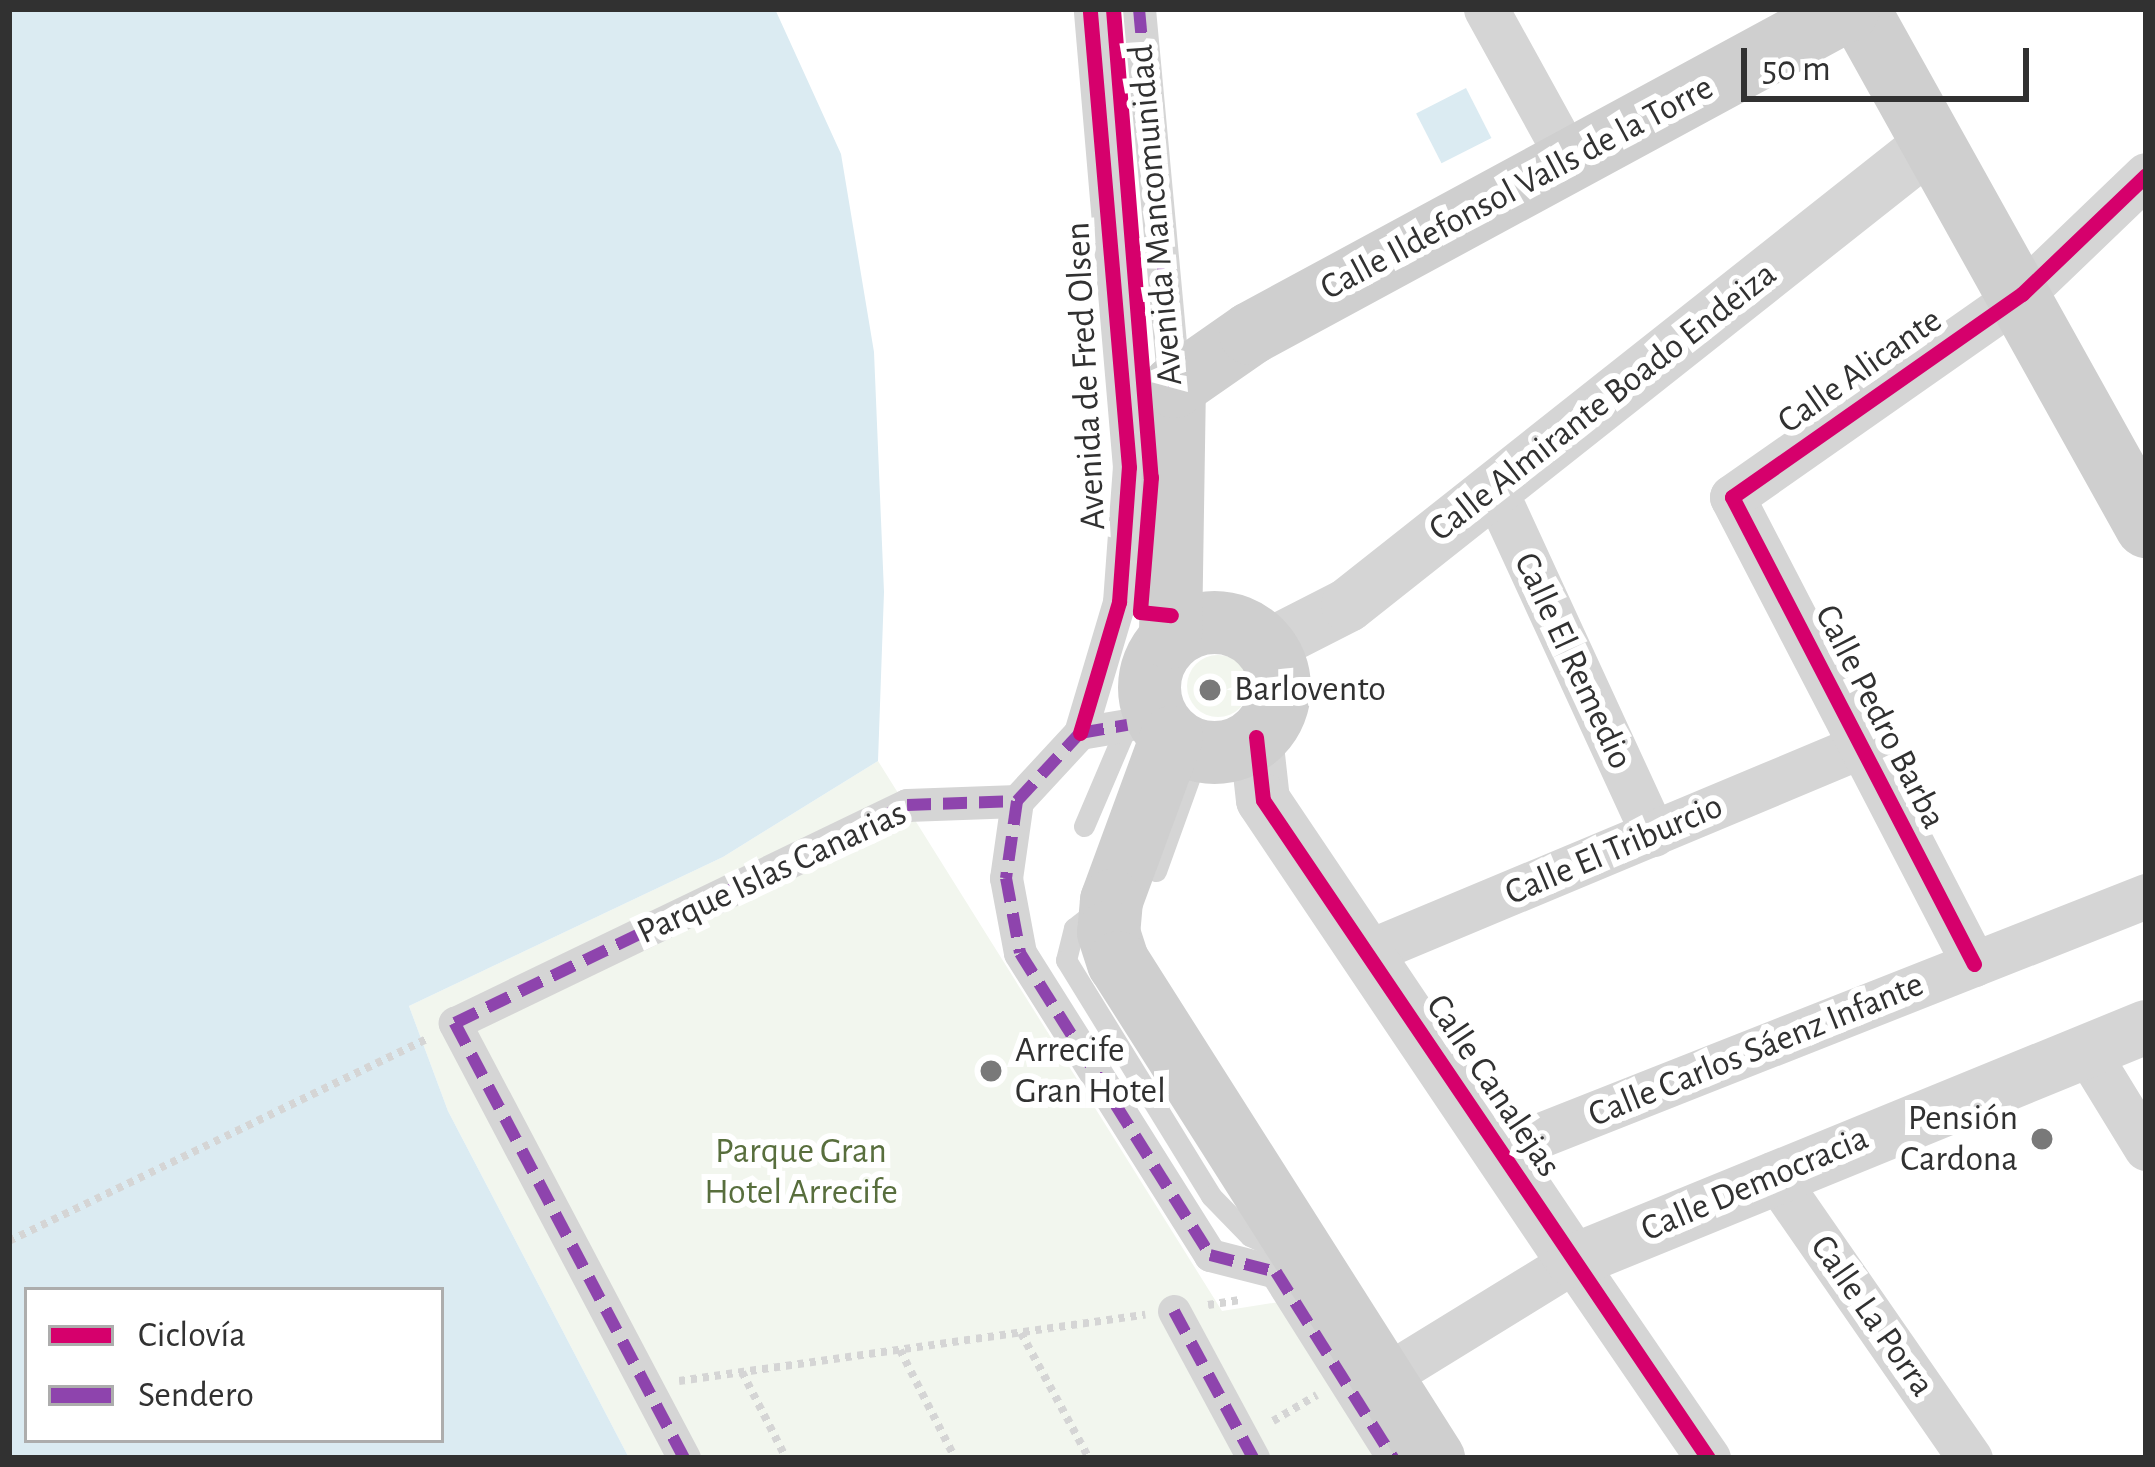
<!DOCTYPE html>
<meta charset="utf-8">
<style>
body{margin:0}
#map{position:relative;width:2155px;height:1467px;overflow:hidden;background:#fff;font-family:"Alegreya Sans",sans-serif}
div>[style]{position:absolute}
.green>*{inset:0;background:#f2f6ee}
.round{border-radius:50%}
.water>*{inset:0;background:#dbebf2;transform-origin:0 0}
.path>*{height:8px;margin-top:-4px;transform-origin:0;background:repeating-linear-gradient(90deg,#d5d5d5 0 6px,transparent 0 12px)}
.service>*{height:21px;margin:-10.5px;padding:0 10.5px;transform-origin:10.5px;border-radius:10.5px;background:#d5d5d5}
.pedestrian>*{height:33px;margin:-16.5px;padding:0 16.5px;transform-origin:16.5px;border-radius:16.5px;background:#d5d5d5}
.minor>*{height:45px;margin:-22.5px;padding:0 22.5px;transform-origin:22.5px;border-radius:22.5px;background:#d5d5d5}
.tertiary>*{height:54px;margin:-27px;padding:0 27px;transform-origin:27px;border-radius:27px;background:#d5d5d5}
.secondary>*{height:63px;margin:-31.5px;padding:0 31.5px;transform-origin:31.5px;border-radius:31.5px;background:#cfcfcf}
.secondary>.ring{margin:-31.5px;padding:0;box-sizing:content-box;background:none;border:63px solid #cfcfcf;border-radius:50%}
.quiet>*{height:12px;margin-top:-6px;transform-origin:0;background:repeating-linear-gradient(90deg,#8e44ad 0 24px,transparent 0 36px)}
.cycleway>*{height:15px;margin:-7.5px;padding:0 7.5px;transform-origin:7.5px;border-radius:7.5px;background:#d6006c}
.dots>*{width:33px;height:33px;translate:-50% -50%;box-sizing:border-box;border:6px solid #fff;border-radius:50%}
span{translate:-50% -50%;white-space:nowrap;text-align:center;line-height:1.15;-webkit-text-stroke:12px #fff;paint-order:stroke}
.street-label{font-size:36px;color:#313131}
.poi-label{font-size:36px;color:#313131}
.left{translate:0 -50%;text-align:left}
.right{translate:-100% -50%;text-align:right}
.park-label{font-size:36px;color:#586e3d}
.frame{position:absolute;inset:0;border:12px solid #313131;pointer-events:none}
.legend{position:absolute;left:24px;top:1287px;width:420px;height:156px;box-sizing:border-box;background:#fff;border:3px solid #adadad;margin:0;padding:15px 21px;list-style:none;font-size:36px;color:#313131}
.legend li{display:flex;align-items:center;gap:24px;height:60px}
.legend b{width:60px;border:3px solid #adadad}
.scale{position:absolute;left:1741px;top:48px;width:288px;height:54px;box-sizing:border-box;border:6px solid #313131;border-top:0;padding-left:15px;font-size:36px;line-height:42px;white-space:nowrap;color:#313131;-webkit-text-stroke:9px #fff;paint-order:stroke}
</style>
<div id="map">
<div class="green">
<i class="round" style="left:1187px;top:655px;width:62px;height:62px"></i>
<i style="clip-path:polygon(878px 761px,1222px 1311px,1285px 1301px,1377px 1458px,629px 1458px,448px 1111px,409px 1006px,723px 857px)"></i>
</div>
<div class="water">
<i style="clip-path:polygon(evenodd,9px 9px,775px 9px,841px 154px,874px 352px,884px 592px,878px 761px,723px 857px,409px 1006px,448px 1111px,629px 1458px,9px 1458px,9px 9px,27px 1290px,441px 1290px,441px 1440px,27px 1440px,27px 1290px)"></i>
<i style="left:1466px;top:88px;width:56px;height:56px;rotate:63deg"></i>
</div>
<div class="path">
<i style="left:9px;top:1241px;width:466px;rotate:-25.8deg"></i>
<i style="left:1208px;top:1305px;width:32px;rotate:-9deg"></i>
<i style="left:1021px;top:1333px;width:142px;rotate:61.5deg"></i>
<i style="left:900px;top:1350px;width:121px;rotate:63deg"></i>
<i style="left:742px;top:1372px;width:97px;rotate:62.9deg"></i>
<i style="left:679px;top:1381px;width:471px;rotate:-8.1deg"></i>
<i style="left:1273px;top:1421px;width:51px;rotate:-30.6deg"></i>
</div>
<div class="service">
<i style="left:1084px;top:826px;width:110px;rotate:-66.9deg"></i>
<i style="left:1127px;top:725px;width:33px;rotate:-45deg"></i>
<i style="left:1156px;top:871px;width:106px;rotate:-70.2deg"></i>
<i style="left:1192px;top:771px;width:26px;rotate:-43deg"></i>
<i style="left:1096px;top:911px;width:28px;rotate:142deg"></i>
<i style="left:1074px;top:928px;width:33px;rotate:104deg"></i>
<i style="left:1066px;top:960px;width:277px;rotate:58.4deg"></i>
<i style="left:1211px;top:1196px;width:56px;rotate:45.7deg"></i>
<i style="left:1250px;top:1236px;width:31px;rotate:25deg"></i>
</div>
<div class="pedestrian">
<i style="left:1139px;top:9px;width:379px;rotate:84.7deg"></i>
<i style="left:1080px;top:733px;width:137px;rotate:-73.4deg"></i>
<i style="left:1119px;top:602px;width:135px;rotate:-85.8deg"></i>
<i style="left:1129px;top:467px;width:460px;rotate:-94.9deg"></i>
<i style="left:1017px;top:801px;width:78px;rotate:98.1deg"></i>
<i style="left:1006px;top:878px;width:76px;rotate:79.4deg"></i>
<i style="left:1020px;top:953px;width:357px;rotate:57.8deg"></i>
<i style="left:1210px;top:1255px;width:68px;rotate:14.4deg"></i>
<i style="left:1276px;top:1272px;width:220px;rotate:57.8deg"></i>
<i style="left:1017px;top:801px;width:93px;rotate:-47.2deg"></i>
<i style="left:1080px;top:733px;width:48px;rotate:-9.7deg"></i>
<i style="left:1174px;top:1311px;width:167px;rotate:61.7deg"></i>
<i style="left:684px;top:1458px;width:492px;rotate:-117.8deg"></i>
<i style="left:455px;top:1023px;width:502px;rotate:-25.75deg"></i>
<i style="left:907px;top:805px;width:110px;rotate:-2.1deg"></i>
</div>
<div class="minor">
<i style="left:1486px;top:9px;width:174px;rotate:61.1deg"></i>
<i style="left:1494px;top:488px;width:381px;rotate:65.3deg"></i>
<i style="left:1368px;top:952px;width:534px;rotate:-22.68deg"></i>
<i style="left:1974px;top:964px;width:526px;rotate:-117.39deg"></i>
<i style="left:1732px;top:497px;width:354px;rotate:-35deg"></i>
<i style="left:2022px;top:294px;width:172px;rotate:-43.8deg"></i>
<i style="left:2086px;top:1050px;width:115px;rotate:58.5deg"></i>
<i style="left:1500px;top:1151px;width:695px;rotate:-21.54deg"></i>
<i style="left:1773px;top:1174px;width:346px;rotate:55.3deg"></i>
<i style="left:1383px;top:1378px;width:223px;rotate:-31.6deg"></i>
<i style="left:1573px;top:1261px;width:239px;rotate:55.6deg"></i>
</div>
<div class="tertiary">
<i style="left:1266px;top:647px;width:92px;rotate:-27.1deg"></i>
<i style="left:1348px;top:605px;width:745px;rotate:-38.35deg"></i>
<i style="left:1256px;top:737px;width:63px;rotate:83.7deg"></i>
<i style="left:1263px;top:800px;width:556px;rotate:56.08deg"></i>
<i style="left:1573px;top:1261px;width:619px;rotate:-22.21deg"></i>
</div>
<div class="secondary">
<i style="left:1858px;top:9px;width:592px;rotate:60.88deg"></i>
<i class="ring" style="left:1149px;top:622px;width:67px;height:67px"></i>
<i style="left:1170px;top:637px;width:251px;rotate:-89.1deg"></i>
<i style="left:1174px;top:386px;width:93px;rotate:-34.9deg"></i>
<i style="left:1250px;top:333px;width:680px;rotate:-28.45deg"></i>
<i style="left:1171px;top:737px;width:174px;rotate:110.2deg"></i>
<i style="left:1111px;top:900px;width:32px;rotate:95deg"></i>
<i style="left:1108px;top:932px;width:32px;rotate:72deg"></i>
<i style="left:1118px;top:962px;width:588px;rotate:57.58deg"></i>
</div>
<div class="quiet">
<i style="left:1139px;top:9px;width:379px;rotate:84.7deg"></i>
<i style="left:1017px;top:801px;width:78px;rotate:98.1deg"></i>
<i style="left:1006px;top:878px;width:76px;rotate:79.4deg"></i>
<i style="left:1020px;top:953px;width:357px;rotate:57.8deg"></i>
<i style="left:1210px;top:1255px;width:68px;rotate:14.4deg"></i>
<i style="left:1276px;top:1272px;width:220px;rotate:57.8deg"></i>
<i style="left:1017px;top:801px;width:93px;rotate:-47.2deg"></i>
<i style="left:1080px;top:733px;width:48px;rotate:-9.7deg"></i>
<i style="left:1174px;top:1311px;width:167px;rotate:61.7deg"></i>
<i style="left:684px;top:1458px;width:492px;rotate:-117.8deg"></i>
<i style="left:455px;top:1023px;width:502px;rotate:-25.75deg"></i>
<i style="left:907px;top:805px;width:110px;rotate:-2.1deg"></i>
</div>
<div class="cycleway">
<i style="left:1113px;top:9px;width:470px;rotate:85.4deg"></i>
<i style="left:1151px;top:477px;width:135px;rotate:94.7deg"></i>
<i style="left:1140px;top:612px;width:31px;rotate:6deg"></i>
<i style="left:1080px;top:733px;width:137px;rotate:-73.4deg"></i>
<i style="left:1119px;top:602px;width:135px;rotate:-85.8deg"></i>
<i style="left:1129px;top:467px;width:460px;rotate:-94.9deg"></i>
<i style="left:1256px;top:737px;width:63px;rotate:83.7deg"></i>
<i style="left:1263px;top:800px;width:794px;rotate:55.93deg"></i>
<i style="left:1974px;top:964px;width:526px;rotate:-117.39deg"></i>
<i style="left:1732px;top:497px;width:354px;rotate:-35deg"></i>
<i style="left:2022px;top:294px;width:172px;rotate:-43.8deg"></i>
</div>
<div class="dots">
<i style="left:1210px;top:690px;background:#797979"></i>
<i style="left:991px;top:1071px;background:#797979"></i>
<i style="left:2042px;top:1139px;background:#797979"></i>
</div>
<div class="street-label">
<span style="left:1517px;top:188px;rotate:-28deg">Calle Ildefonsol Valls de la Torre</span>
<span style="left:1156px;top:215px;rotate:-95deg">Avenida Mancomunidad</span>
<span style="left:1860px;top:371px;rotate:-35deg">Calle Alicante</span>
<span style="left:1086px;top:376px;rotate:-93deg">Avenida de Fred Olsen</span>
<span style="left:1603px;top:402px;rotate:-38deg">Calle Almirante Boado Endeiza</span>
<span style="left:1573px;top:661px;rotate:65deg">Calle El Remedio</span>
<span style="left:1880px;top:717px;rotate:63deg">Calle Pedro Barba</span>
<span style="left:1614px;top:850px;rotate:-23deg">Calle El Triburcio</span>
<span style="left:772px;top:873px;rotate:-25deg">Parque Islas Canarias</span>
<span style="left:1756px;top:1050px;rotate:-22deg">Calle Carlos Sáenz Infante</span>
<span style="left:1493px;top:1086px;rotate:56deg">Calle Canalejas</span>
<span style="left:1755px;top:1184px;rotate:-23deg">Calle Democracia</span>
<span style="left:1872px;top:1316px;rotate:55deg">Calle La Porra</span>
</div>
<div class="poi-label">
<span class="left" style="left:1234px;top:690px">Barlovento</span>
<span class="left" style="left:1015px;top:1071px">Arrecife<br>Gran Hotel</span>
<span class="right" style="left:2018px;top:1139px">Pensión<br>Cardona</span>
</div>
<div class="park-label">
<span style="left:801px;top:1172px">Parque Gran<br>Hotel Arrecife</span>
</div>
<div class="frame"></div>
<ul class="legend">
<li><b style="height:15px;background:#d6006c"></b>Ciclovía</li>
<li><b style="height:15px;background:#8e44ad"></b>Sendero</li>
</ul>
<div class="scale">50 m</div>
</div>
